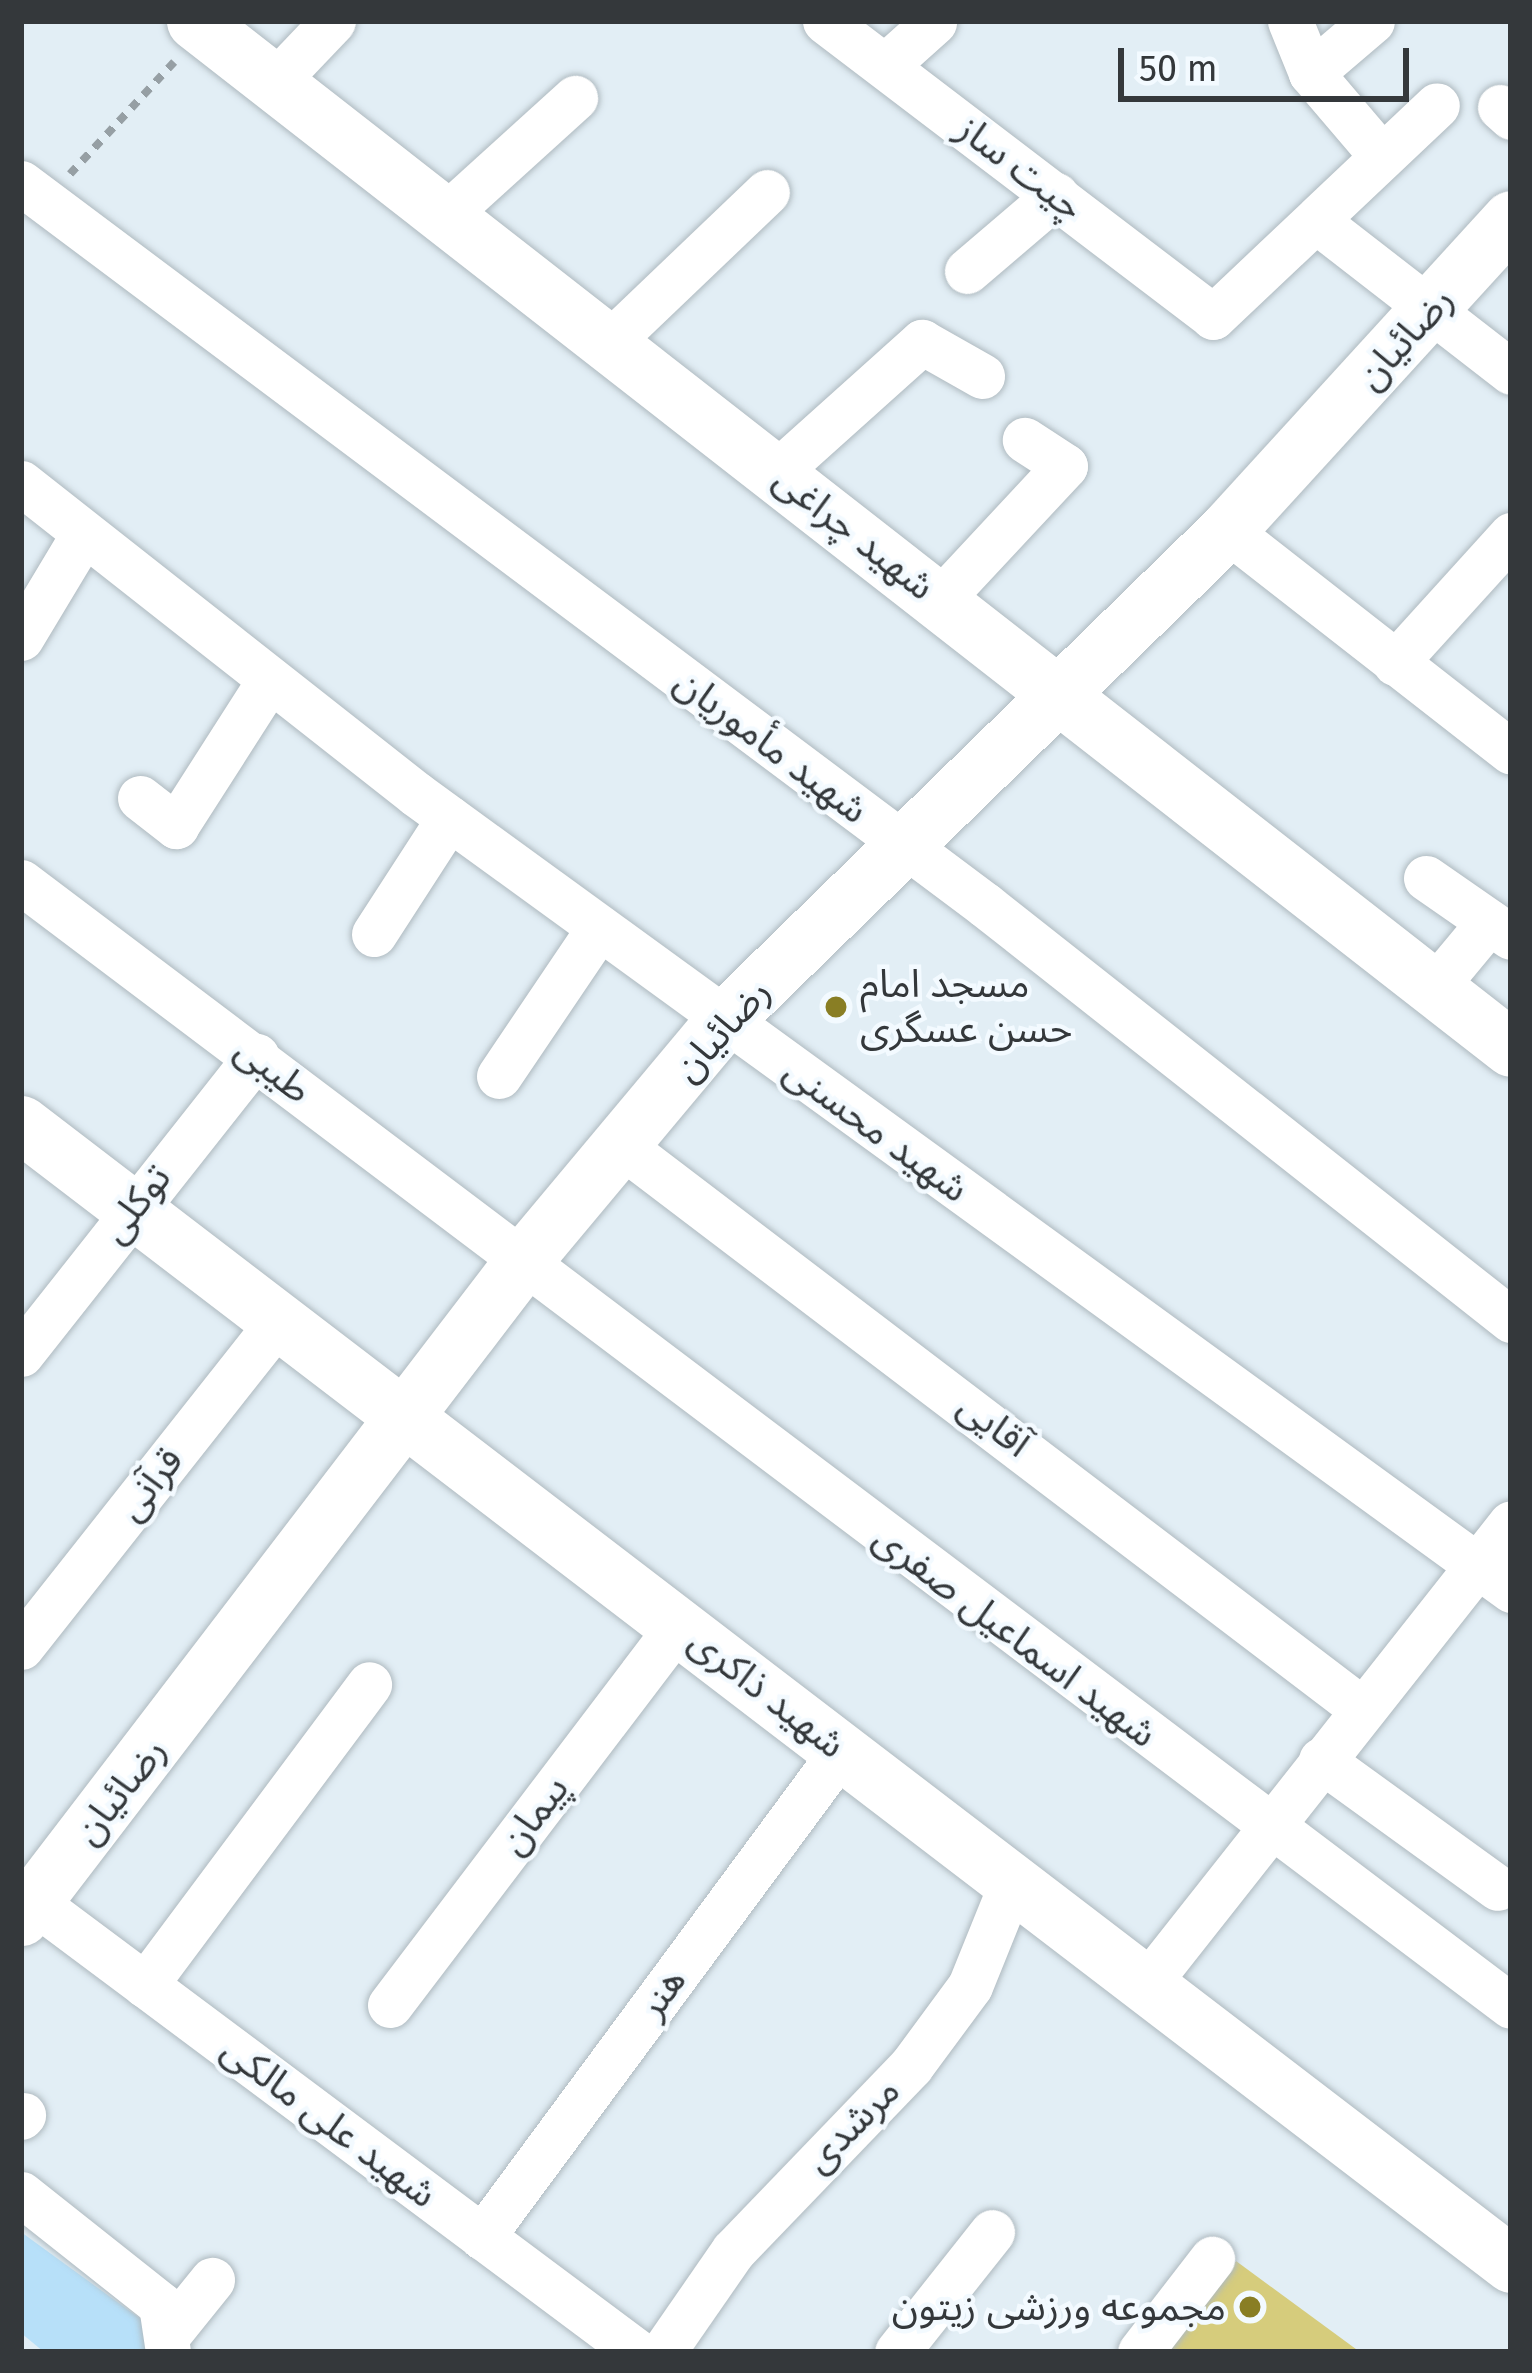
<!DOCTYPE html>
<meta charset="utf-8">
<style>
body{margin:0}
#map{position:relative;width:1532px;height:2373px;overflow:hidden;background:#e2eef5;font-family:"Fira Sans","Noto Sans Arabic",sans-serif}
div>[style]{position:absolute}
.green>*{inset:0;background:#b7e0f9}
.building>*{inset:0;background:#d6cc7c}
.path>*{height:8px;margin-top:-4px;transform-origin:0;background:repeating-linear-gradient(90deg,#969fa4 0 9px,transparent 0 18px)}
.roads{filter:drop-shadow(0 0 3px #afbac0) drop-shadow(0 0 3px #afbac0)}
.minor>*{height:45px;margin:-22.5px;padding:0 22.5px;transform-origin:22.5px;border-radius:22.5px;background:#fff}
.tertiary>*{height:57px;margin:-28.5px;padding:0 28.5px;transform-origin:28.5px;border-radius:28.5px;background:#fff}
.dots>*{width:33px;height:33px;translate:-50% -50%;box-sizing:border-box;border:6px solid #f3faff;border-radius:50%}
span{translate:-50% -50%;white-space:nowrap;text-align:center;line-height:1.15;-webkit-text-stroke:9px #f3faff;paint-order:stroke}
.street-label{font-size:39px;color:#34383b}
.poi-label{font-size:39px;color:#34383b}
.left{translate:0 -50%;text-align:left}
.right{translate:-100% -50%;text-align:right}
.frame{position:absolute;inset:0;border:24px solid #34383b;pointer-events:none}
.scale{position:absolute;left:1118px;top:48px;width:291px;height:54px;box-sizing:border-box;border:6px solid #34383b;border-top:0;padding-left:15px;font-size:36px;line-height:42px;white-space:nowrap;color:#34383b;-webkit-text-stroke:9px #f3faff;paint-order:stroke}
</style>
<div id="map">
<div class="green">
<i style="clip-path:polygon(21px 2232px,153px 2328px,150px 2352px,44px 2352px,21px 2333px)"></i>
</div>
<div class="building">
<i style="clip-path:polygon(1236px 2261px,1360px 2352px,1167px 2352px)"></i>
</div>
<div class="path">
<i style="left:70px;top:174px;width:153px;rotate:-47.1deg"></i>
</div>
<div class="roads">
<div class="minor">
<i style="left:825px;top:21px;width:488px;rotate:37.3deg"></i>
<i style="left:1213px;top:317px;width:308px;rotate:-43.4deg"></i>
<i style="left:1290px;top:21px;width:56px;rotate:68deg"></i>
<i style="left:1311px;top:73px;width:105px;rotate:49.6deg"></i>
<i style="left:885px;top:66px;width:66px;rotate:-41.9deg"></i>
<i style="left:1311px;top:73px;width:80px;rotate:-40.4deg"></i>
<i style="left:275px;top:82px;width:84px;rotate:-46.4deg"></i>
<i style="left:1500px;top:107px;width:15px;rotate:42deg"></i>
<i style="left:21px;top:183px;width:1204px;rotate:36.83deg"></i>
<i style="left:985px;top:905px;width:670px;rotate:38.27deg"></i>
<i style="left:447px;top:214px;width:173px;rotate:-42.2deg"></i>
<i style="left:1319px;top:223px;width:243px;rotate:37.8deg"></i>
<i style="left:967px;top:271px;width:117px;rotate:-40.5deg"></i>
<i style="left:610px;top:342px;width:217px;rotate:-43.7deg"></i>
<i style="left:777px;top:472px;width:195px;rotate:-41.9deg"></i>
<i style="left:922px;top:342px;width:69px;rotate:29.5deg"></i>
<i style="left:21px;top:483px;width:503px;rotate:38.21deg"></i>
<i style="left:416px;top:794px;width:1354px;rotate:36.01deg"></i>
<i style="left:1227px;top:530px;width:360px;rotate:38deg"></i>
<i style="left:940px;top:600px;width:183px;rotate:-47deg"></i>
<i style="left:1065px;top:466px;width:48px;rotate:-147deg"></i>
<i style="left:21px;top:638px;width:122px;rotate:-59deg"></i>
<i style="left:1395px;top:663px;width:173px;rotate:-47.8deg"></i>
<i style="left:140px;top:798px;width:46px;rotate:37.9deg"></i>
<i style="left:176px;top:826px;width:174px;rotate:-57.4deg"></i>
<i style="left:1426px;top:878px;width:103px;rotate:34.8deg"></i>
<i style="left:21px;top:882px;width:1866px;rotate:37.03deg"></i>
<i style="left:374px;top:934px;width:138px;rotate:-57.1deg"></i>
<i style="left:1434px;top:988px;width:86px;rotate:-50.2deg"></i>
<i style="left:499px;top:1076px;width:179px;rotate:-56deg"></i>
<i style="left:622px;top:1146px;width:930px;rotate:37.26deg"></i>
<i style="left:21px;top:1354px;width:380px;rotate:-51.7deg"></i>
<i style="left:21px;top:1647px;width:417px;rotate:-51.7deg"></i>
<i style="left:1321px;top:1760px;width:218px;rotate:35.9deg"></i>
<i style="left:21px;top:1892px;width:769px;rotate:36.75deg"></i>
<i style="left:1147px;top:1984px;width:587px;rotate:-51.71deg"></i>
<i style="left:145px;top:1985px;width:375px;rotate:-53.3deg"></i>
<i style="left:390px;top:2005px;width:477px;rotate:-52.8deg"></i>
<i style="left:21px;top:2117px;width:3px;rotate:-45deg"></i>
<i style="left:21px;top:2194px;width:179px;rotate:38.4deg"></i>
<i style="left:161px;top:2305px;width:48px;rotate:81.5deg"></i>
<i style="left:482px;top:2237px;width:606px;rotate:-53.53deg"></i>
<i style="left:170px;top:2332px;width:67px;rotate:-51.1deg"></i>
<i style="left:663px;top:2352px;width:123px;rotate:-55.3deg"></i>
<i style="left:733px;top:2251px;width:257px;rotate:-46.1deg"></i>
<i style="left:911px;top:2066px;width:99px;rotate:-53.6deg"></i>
<i style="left:970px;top:1986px;width:112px;rotate:-68deg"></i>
<i style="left:897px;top:2352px;width:153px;rotate:-51.6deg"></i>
<i style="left:1140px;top:2352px;width:118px;rotate:-52.3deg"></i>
</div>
<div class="tertiary">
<i style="left:195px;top:21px;width:1669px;rotate:37.97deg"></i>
<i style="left:21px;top:1124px;width:1876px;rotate:37.42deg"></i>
<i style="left:21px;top:1917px;width:831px;rotate:-52.58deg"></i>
<i style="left:526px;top:1257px;width:310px;rotate:-50.1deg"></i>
<i style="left:725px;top:1019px;width:701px;rotate:-44.25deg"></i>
<i style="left:1227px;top:530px;width:421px;rotate:-47.6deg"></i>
</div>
</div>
<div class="dots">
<i style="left:836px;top:1007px;background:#897e24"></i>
<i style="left:1250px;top:2307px;background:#897e24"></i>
</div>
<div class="street-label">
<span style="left:1020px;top:168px;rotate:37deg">چیت ساز</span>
<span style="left:1405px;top:338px;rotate:-48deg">رضائیان</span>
<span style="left:854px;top:533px;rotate:38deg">شهید چراغی</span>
<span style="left:771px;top:746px;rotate:37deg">شهید مأموریان</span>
<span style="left:722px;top:1030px;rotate:-48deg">رضائیان</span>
<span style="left:273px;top:1070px;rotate:37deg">طیبی</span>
<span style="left:876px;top:1130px;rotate:36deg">شهید محسنی</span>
<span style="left:136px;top:1204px;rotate:-52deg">توکلی</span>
<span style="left:994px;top:1425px;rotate:37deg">آقایی</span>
<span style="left:150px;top:1484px;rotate:-52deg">قرآنی</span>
<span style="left:1015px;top:1636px;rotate:37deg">شهید اسماعیل صفری</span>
<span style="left:767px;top:1693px;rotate:38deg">شهید ذاکری</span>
<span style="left:120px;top:1791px;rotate:-52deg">رضائیان</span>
<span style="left:534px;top:1815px;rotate:-53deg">پیمان</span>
<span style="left:662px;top:1993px;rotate:-54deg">هنر</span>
<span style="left:329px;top:2122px;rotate:37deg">شهید علی مالکی</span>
<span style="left:852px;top:2125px;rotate:-45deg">مرشدی</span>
</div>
<div class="poi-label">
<span class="left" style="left:860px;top:1007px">مسجد امام<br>حسن عسگری</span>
<span class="right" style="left:1226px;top:2307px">مجموعه ورزشی زیتون</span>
</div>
<div class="frame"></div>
<div class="scale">50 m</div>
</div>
